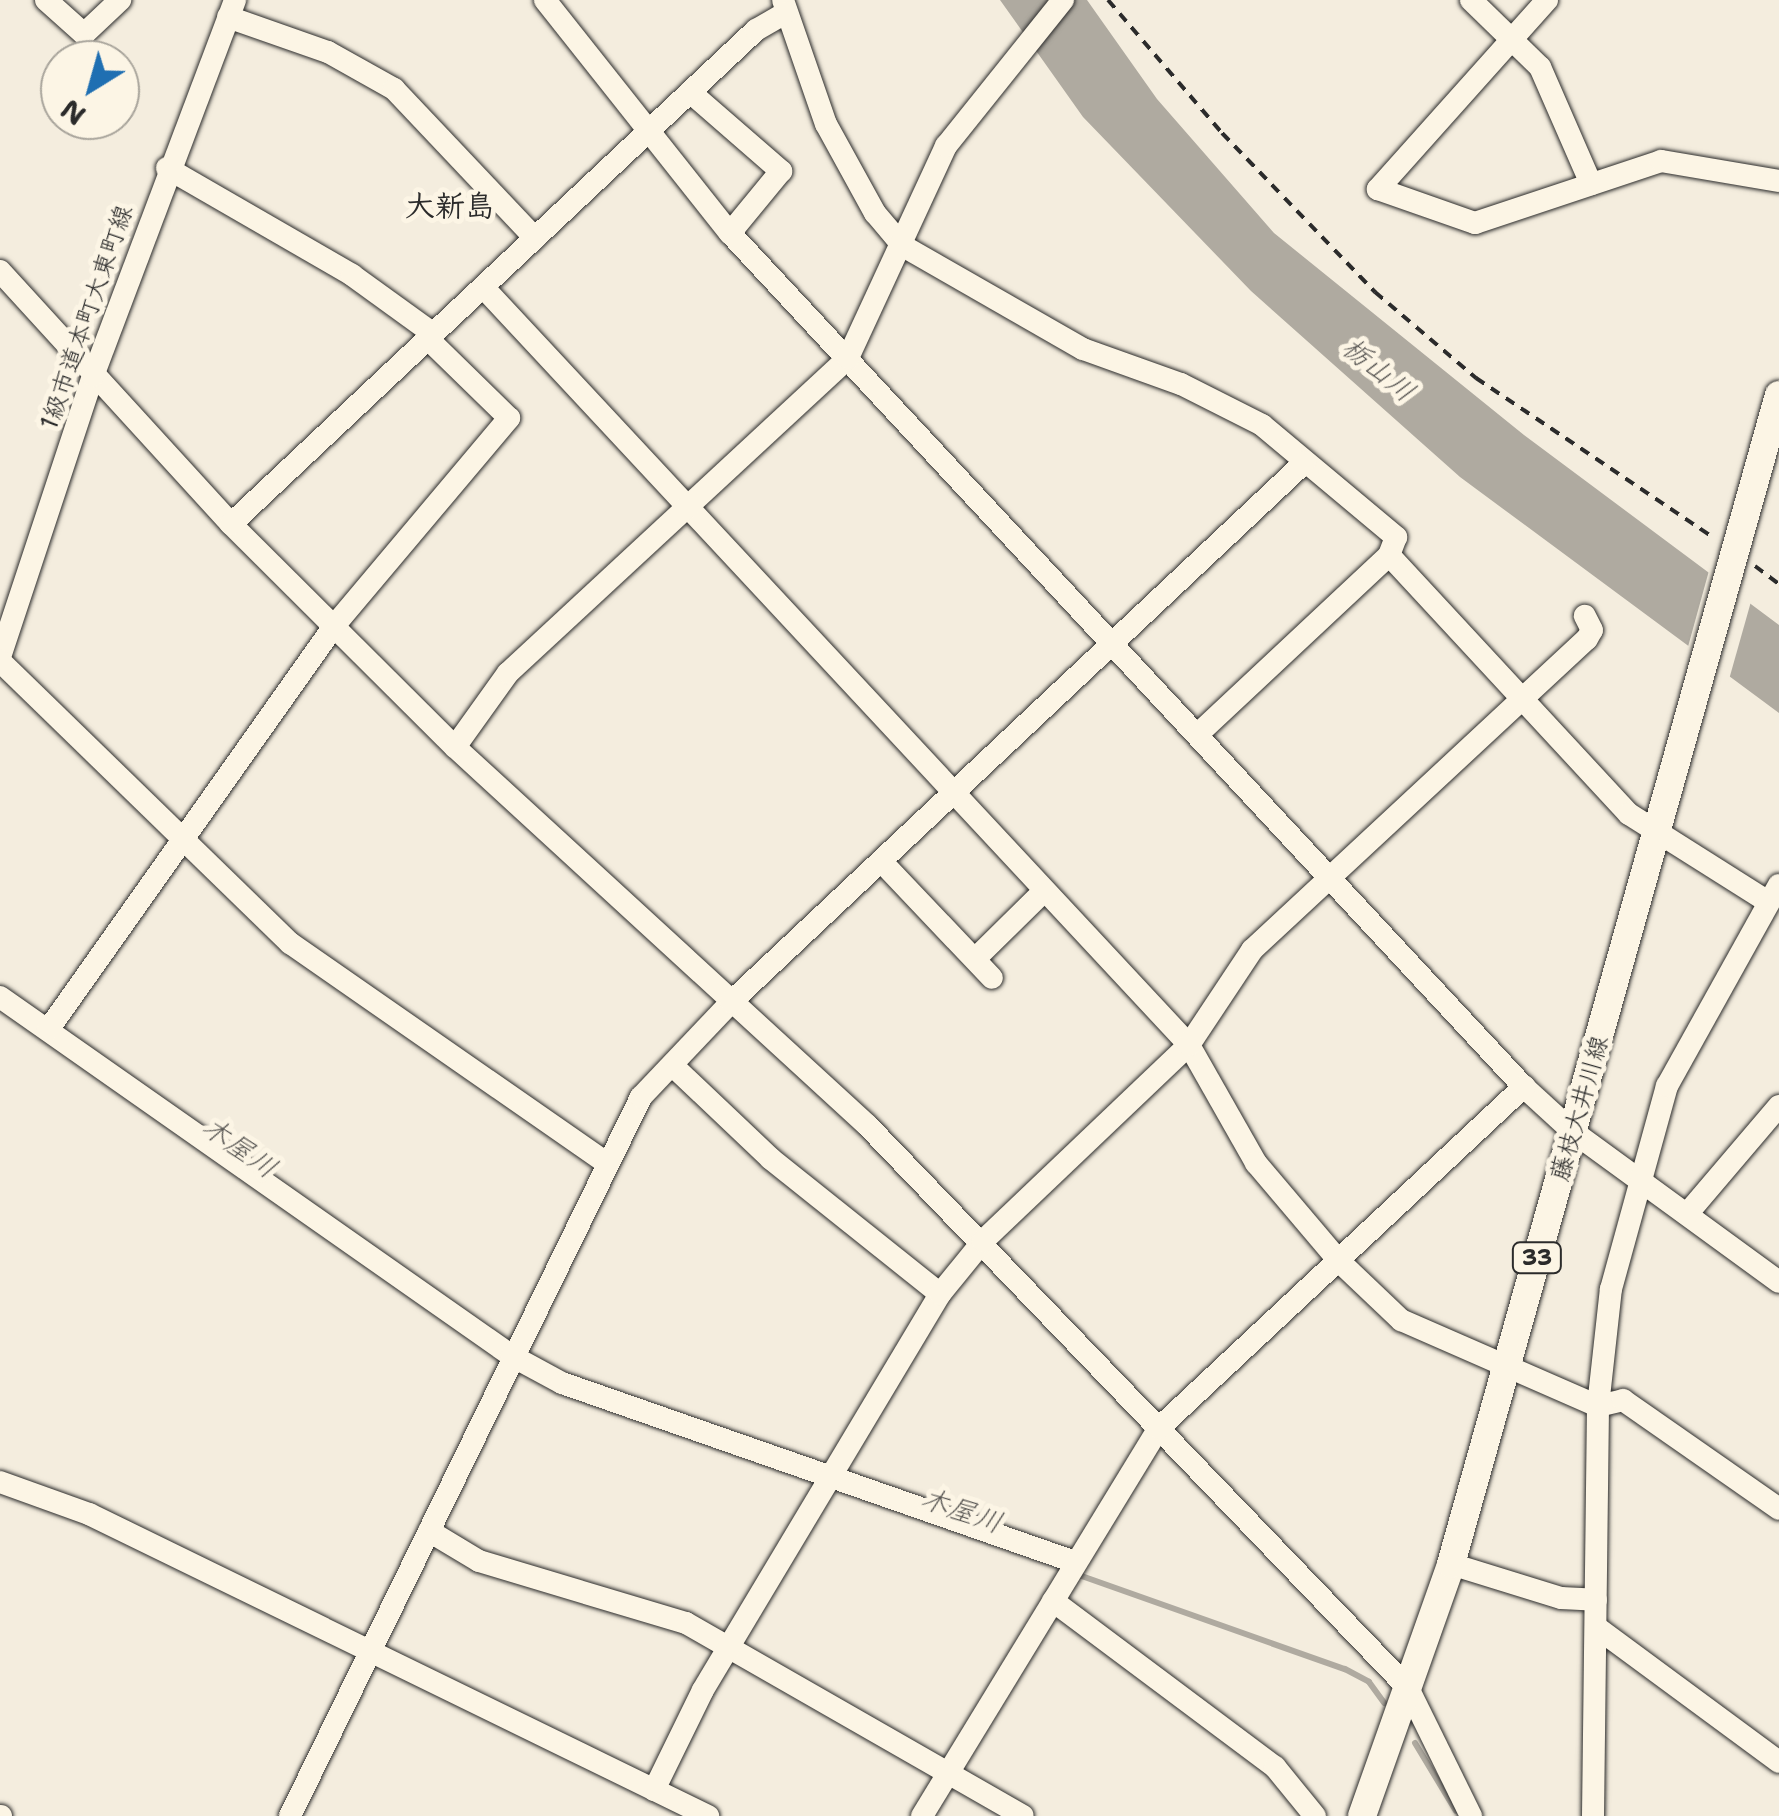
<!DOCTYPE html>
<meta charset="utf-8">
<style>
body{margin:0}
#map{position:relative;width:1779px;height:1816px;overflow:hidden;background:#f4edde;font-family:"Shantell Sans","Klee One",sans-serif}
div>[style]{position:absolute}
.water>*{inset:0;background:#afaaa0}
.pier>*{inset:0;background:#f4edde}
.stream>*{height:6px;margin:-3px;padding:0 3px;transform-origin:3px;border-radius:3px;background:#afaaa0}
.path>*{height:4px;margin-top:-2px;transform-origin:0;background:repeating-linear-gradient(90deg,#2b2b2b 0 10px,transparent 0 18px)}
.roads{filter:drop-shadow(0 0 2px #2b2b2b) drop-shadow(0 0 2px #2b2b2b)}
.minor>*{height:22px;margin:-11px;padding:0 11px;transform-origin:11px;border-radius:11px;background:#fcf5e5}
.major>*{height:28px;margin:-14px;padding:0 14px;transform-origin:14px;border-radius:14px;background:#fcf5e5}
span{translate:-50% -50%;white-space:nowrap;text-align:center;line-height:1.15;-webkit-text-stroke:10px #fcf5e5;paint-order:stroke}
.shield-label span{padding:2px 8px;background:#fcf5e5;border:2px solid;border-radius:8px;-webkit-text-stroke-width:0}
.shield-label{font-size:22px;color:#2b2b2b;font-weight:700}
.street-label{font-size:25px;color:#2b2b2b}
.water-label{font-size:28px;color:#595754;font-style:italic}
.quarter-label{font-size:30px;color:#2b2b2b;font-weight:700}
.north{position:absolute;left:40px;top:40px;width:100px;height:100px;box-sizing:border-box;background:#fcf5e5;border:2px solid #a8a49b;border-radius:50%;rotate:217deg;font-size:28px;font-weight:700;line-height:40px;text-align:center;color:#2b2b2b}
.north::after{content:'';display:block;margin:auto;width:35px;height:45px;background:#1f6fb2;clip-path:polygon(50% 0,100% 100%,50% 72%,0 100%)}
</style>
<div id="map">
<div class="water">
<i style="clip-path:polygon(1000px 0,1087px 0,1157px 99px,1274px 233px,1524px 435px,1779px 625px,1779px 713px,1460px 477px,1251px 291px,1083px 117px)"></i>
</div>
<div class="pier">
<i style="clip-path:polygon(1710px 567px,1752px 598px,1728px 683px,1686px 654px)"></i>
</div>
<div class="stream">
<i style="left:1076px;top:1574px;width:285px;rotate:19.5deg"></i>
<i style="left:1345px;top:1669px;width:27px;rotate:28deg"></i>
<i style="left:1369px;top:1682px;width:26px;rotate:54deg"></i>
<i style="left:1415px;top:1743px;width:79px;rotate:58.9deg"></i>
</div>
<div class="path">
<i style="left:1108px;top:0;width:175px;rotate:49.4deg"></i>
<i style="left:1222px;top:133px;width:221px;rotate:46.1deg"></i>
<i style="left:1375px;top:292px;width:133px;rotate:40.4deg"></i>
<i style="left:1476px;top:378px;width:287px;rotate:33.9deg"></i>
<i style="left:1755px;top:566px;width:30px;rotate:37deg"></i>
</div>
<div class="roads">
<div class="minor">
<i style="left:46px;top:0;width:51px;rotate:41.8deg"></i>
<i style="left:84px;top:34px;width:50px;rotate:-43.4deg"></i>
<i style="left:545px;top:0;width:298px;rotate:51.6deg"></i>
<i style="left:730px;top:233px;width:1166px;rotate:47.09deg"></i>
<i style="left:1524px;top:1087px;width:65px;rotate:42.5deg"></i>
<i style="left:1572px;top:1131px;width:256px;rotate:36.1deg"></i>
<i style="left:783px;top:0;width:131px;rotate:70.9deg"></i>
<i style="left:826px;top:124px;width:102px;rotate:61.2deg"></i>
<i style="left:875px;top:213px;width:43px;rotate:49.7deg"></i>
<i style="left:903px;top:246px;width:207px;rotate:29.8deg"></i>
<i style="left:1083px;top:349px;width:104px;rotate:19.7deg"></i>
<i style="left:1181px;top:384px;width:91px;rotate:26.8deg"></i>
<i style="left:1262px;top:425px;width:175px;rotate:39.9deg"></i>
<i style="left:1396px;top:537px;width:19px;rotate:111deg"></i>
<i style="left:1471px;top:0;width:96px;rotate:44.2deg"></i>
<i style="left:1540px;top:67px;width:128px;rotate:66.4deg"></i>
<i style="left:1547px;top:0;width:254px;rotate:131.8deg"></i>
<i style="left:1378px;top:189px;width:103px;rotate:19.3deg"></i>
<i style="left:1475px;top:223px;width:196px;rotate:-18.4deg"></i>
<i style="left:1661px;top:161px;width:120px;rotate:9.6deg"></i>
<i style="left:228px;top:17px;width:106px;rotate:19.3deg"></i>
<i style="left:328px;top:52px;width:76px;rotate:29.3deg"></i>
<i style="left:394px;top:89px;width:205px;rotate:46.6deg"></i>
<i style="left:690px;top:92px;width:121px;rotate:41deg"></i>
<i style="left:781px;top:171px;width:80px;rotate:129.4deg"></i>
<i style="left:167px;top:168px;width:214px;rotate:30deg"></i>
<i style="left:352px;top:275px;width:99px;rotate:35.9deg"></i>
<i style="left:0;top:271px;width:343px;rotate:47.6deg"></i>
<i style="left:231px;top:524px;width:316px;rotate:44.9deg"></i>
<i style="left:455px;top:747px;width:559px;rotate:42.54deg"></i>
<i style="left:867px;top:1125px;width:781px;rotate:46.14deg"></i>
<i style="left:1408px;top:1688px;width:143px;rotate:63.8deg"></i>
<i style="left:483px;top:287px;width:1036px;rotate:47.03deg"></i>
<i style="left:1189px;top:1045px;width:136px;rotate:60.4deg"></i>
<i style="left:1256px;top:1163px;width:128px;rotate:49.7deg"></i>
<i style="left:1339px;top:1261px;width:86px;rotate:43.6deg"></i>
<i style="left:1401px;top:1320px;width:215px;rotate:23.6deg"></i>
<i style="left:1598px;top:1406px;width:26px;rotate:-13deg"></i>
<i style="left:1623px;top:1400px;width:190px;rotate:34.9deg"></i>
<i style="left:231px;top:524px;width:721px;rotate:-43.26deg"></i>
<i style="left:756px;top:30px;width:34px;rotate:-30deg"></i>
<i style="left:0;top:657px;width:296px;rotate:-71.7deg"></i>
<i style="left:93px;top:376px;width:402px;rotate:-69.3deg"></i>
<i style="left:0;top:661px;width:405px;rotate:44.2deg"></i>
<i style="left:290px;top:943px;width:385px;rotate:34.8deg"></i>
<i style="left:1198px;top:734px;width:262px;rotate:-43.1deg"></i>
<i style="left:1389px;top:555px;width:353px;rotate:47.2deg"></i>
<i style="left:1629px;top:814px;width:165px;rotate:32.3deg"></i>
<i style="left:455px;top:747px;width:91px;rotate:-54.4deg"></i>
<i style="left:508px;top:673px;width:463px;rotate:-42.8deg"></i>
<i style="left:848px;top:358px;width:234px;rotate:-65.2deg"></i>
<i style="left:946px;top:146px;width:187px;rotate:-51.3deg"></i>
<i style="left:881px;top:861px;width:161px;rotate:46.5deg"></i>
<i style="left:976px;top:958px;width:95px;rotate:-44.6deg"></i>
<i style="left:0;top:997px;width:625px;rotate:35.04deg"></i>
<i style="left:512px;top:1356px;width:57px;rotate:28.4deg"></i>
<i style="left:562px;top:1383px;width:543px;rotate:19.24deg"></i>
<i style="left:48px;top:1030px;width:495px;rotate:-54.7deg"></i>
<i style="left:334px;top:626px;width:272px;rotate:-49.9deg"></i>
<i style="left:509px;top:418px;width:115px;rotate:-135.7deg"></i>
<i style="left:672px;top:1065px;width:137px;rotate:43.5deg"></i>
<i style="left:771px;top:1159px;width:216px;rotate:38.6deg"></i>
<i style="left:1687px;top:1214px;width:142px;rotate:-49.6deg"></i>
<i style="left:0;top:1482px;width:95px;rotate:19.8deg"></i>
<i style="left:89px;top:1514px;width:689px;rotate:26.01deg"></i>
<i style="left:429px;top:1531px;width:58px;rotate:31deg"></i>
<i style="left:479px;top:1561px;width:216px;rotate:16.7deg"></i>
<i style="left:686px;top:1623px;width:388px;rotate:29.8deg"></i>
<i style="left:1451px;top:1564px;width:115px;rotate:17.2deg"></i>
<i style="left:1561px;top:1598px;width:35px;rotate:3deg"></i>
<i style="left:1053px;top:1601px;width:277px;rotate:36.8deg"></i>
<i style="left:1275px;top:1767px;width:63px;rotate:50.8deg"></i>
<i style="left:1600px;top:1630px;width:222px;rotate:36.4deg"></i>
<i style="left:654px;top:1790px;width:111px;rotate:-63.9deg"></i>
<i style="left:703px;top:1690px;width:462px;rotate:-59.1deg"></i>
<i style="left:940px;top:1294px;width:68px;rotate:-50.9deg"></i>
<i style="left:983px;top:1241px;width:284px;rotate:-43.6deg"></i>
<i style="left:1189px;top:1045px;width:114px;rotate:-56.4deg"></i>
<i style="left:1252px;top:950px;width:457px;rotate:-42.9deg"></i>
<i style="left:1587px;top:639px;width:10px;rotate:-61deg"></i>
<i style="left:1592px;top:630px;width:16px;rotate:-117deg"></i>
<i style="left:0;top:1816px;width:1px"></i>
<i style="left:290px;top:1816px;width:800px;rotate:-63.98deg"></i>
<i style="left:641px;top:1097px;width:131px;rotate:-46.5deg"></i>
<i style="left:731px;top:1002px;width:788px;rotate:-43.25deg"></i>
<i style="left:922px;top:1816px;width:455px;rotate:-58.6deg"></i>
<i style="left:1159px;top:1428px;width:500px;rotate:-43.1deg"></i>
<i style="left:1593px;top:1816px;width:410px;rotate:-89.3deg"></i>
<i style="left:1598px;top:1406px;width:118px;rotate:-83.7deg"></i>
<i style="left:1611px;top:1289px;width:211px;rotate:-74.6deg"></i>
<i style="left:1667px;top:1086px;width:230px;rotate:-60.9deg"></i>
</div>
<div class="major">
<i style="left:1362px;top:1816px;width:267px;rotate:-70.5deg"></i>
<i style="left:1451px;top:1564px;width:1214px;rotate:-74.33deg"></i>
</div>
</div>
<div class="shield-label">
<span style="left:1537px;top:1258px">33</span>
</div>
<div class="street-label">
<span style="left:86px;top:317px;rotate:-71deg">1級市道本町大東町線</span>
<span style="left:1579px;top:1108px;rotate:-74deg">藤枝大井川線</span>
</div>
<div class="water-label">
<span style="left:1379px;top:369px;rotate:39deg">栃山川</span>
<span style="left:240px;top:1147px;rotate:35deg">木屋川</span>
<span style="left:962px;top:1510px;rotate:19deg">木屋川</span>
</div>
<div class="quarter-label">
<span style="left:450px;top:206px">大新島</span>
</div>
<div class="north">N</div>
</div>
